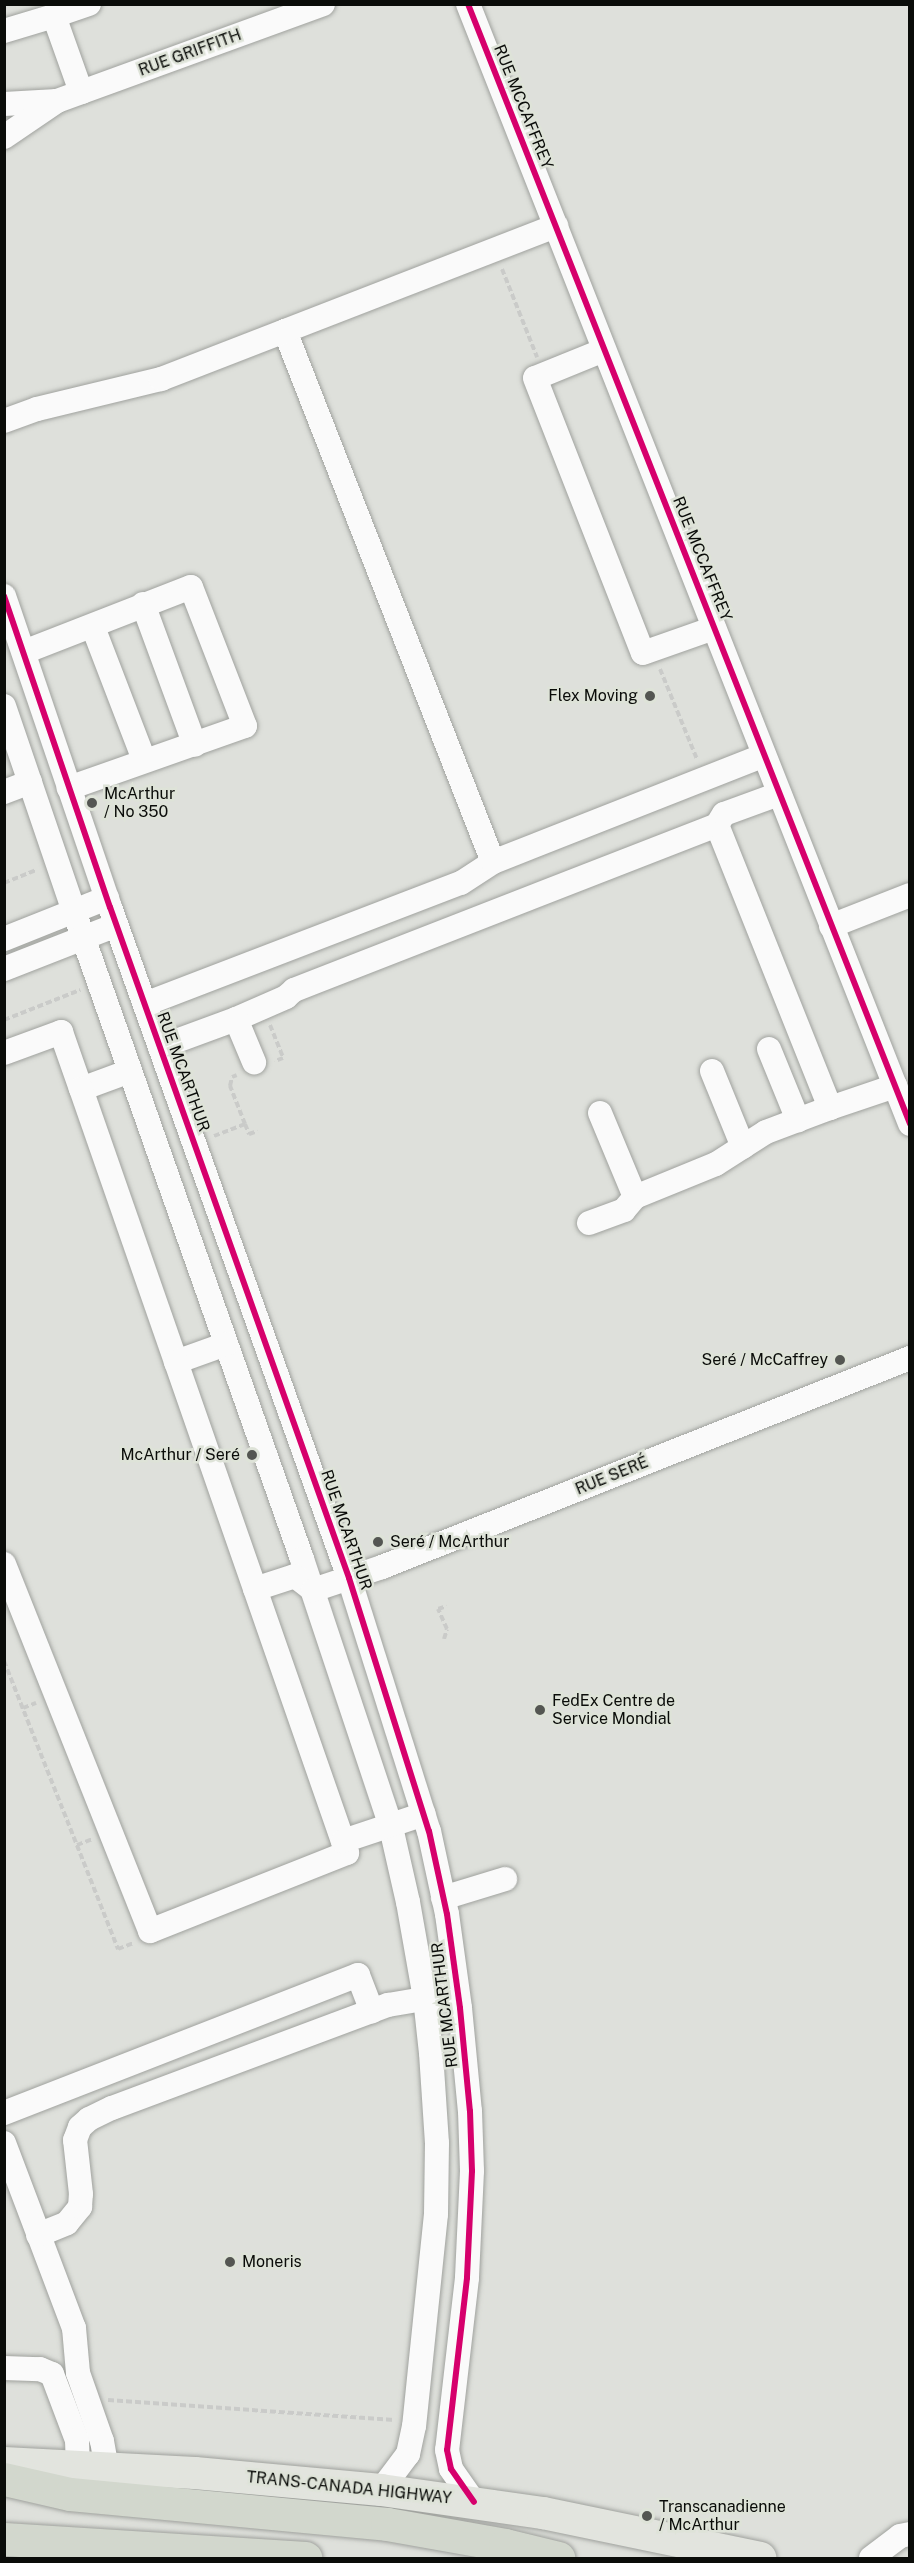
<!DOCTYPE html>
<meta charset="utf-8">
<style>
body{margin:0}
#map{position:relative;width:914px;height:2563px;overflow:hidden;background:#dee0db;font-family:"Public Sans",sans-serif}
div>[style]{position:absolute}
.path>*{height:4px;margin-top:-2px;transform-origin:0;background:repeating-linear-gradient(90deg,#cacbc9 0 6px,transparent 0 9px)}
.roads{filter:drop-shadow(0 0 2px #a0a29e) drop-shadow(0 0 2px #a0a29e)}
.minor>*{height:24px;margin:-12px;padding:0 12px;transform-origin:12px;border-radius:12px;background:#fafafa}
.major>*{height:32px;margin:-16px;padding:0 16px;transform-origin:16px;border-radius:16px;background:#e2e4de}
.highway>*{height:33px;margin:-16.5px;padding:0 16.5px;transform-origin:16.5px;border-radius:16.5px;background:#d2d7cd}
.cycleway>*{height:6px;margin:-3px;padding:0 3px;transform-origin:3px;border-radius:3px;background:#d6006c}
.dots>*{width:16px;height:16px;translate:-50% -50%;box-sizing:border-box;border:3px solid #dee3d8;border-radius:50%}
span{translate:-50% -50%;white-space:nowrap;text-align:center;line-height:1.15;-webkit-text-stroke:5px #dee3d8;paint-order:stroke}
.street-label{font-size:16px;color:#0a0c09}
.poi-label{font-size:16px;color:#0a0c09}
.right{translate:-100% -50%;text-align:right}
.left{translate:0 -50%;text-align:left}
.frame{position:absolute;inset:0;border:6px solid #0a0c09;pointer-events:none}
</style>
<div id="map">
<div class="path">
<i style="left:502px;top:269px;width:95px;rotate:68.3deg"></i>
<i style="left:660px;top:669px;width:97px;rotate:67.7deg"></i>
<i style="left:4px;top:883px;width:35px;rotate:-22deg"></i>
<i style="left:4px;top:1020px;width:82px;rotate:-21.5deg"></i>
<i style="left:270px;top:1025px;width:35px;rotate:68deg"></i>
<i style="left:283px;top:1058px;width:9px;rotate:159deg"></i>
<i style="left:245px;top:1124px;width:11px;rotate:68deg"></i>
<i style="left:249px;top:1134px;width:9px;rotate:-18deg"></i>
<i style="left:214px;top:1136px;width:33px;rotate:-21deg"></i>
<i style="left:245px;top:1124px;width:41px;rotate:-111.5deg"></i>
<i style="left:230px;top:1086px;width:9px;rotate:-77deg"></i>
<i style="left:232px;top:1077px;width:5px;rotate:-22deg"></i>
<i style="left:444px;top:1639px;width:10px;rotate:-73deg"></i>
<i style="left:447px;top:1629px;width:22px;rotate:-114deg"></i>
<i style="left:438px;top:1609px;width:9px;rotate:-18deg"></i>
<i style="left:4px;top:1661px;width:310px;rotate:68.4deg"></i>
<i style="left:118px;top:1949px;width:17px;rotate:-21deg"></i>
<i style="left:23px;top:1708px;width:14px;rotate:-21deg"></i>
<i style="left:77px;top:1845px;width:17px;rotate:-21deg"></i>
<i style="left:108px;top:2400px;width:287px;rotate:4deg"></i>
</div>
<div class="roads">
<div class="minor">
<i style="left:468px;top:4px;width:1204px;rotate:68.46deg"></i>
<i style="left:54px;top:16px;width:37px;rotate:-19deg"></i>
<i style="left:4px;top:31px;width:52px;rotate:-16.7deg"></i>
<i style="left:54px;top:16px;width:81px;rotate:70.4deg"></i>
<i style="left:4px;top:104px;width:53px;rotate:-3.2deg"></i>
<i style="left:4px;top:137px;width:64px;rotate:-34.2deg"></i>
<i style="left:57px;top:101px;width:283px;rotate:-20deg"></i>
<i style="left:285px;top:331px;width:570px;rotate:68.61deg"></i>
<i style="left:604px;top:350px;width:74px;rotate:157.9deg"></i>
<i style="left:535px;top:378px;width:295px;rotate:68.6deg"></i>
<i style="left:643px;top:653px;width:75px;rotate:-19.4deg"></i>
<i style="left:4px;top:421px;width:35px;rotate:-20deg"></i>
<i style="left:37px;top:409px;width:128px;rotate:-13.6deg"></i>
<i style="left:161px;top:379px;width:424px;rotate:-21.2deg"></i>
<i style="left:4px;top:596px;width:329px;rotate:71.2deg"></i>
<i style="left:110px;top:907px;width:712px;rotate:70.39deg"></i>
<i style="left:349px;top:1578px;width:265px;rotate:72.5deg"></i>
<i style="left:429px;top:1831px;width:85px;rotate:77.8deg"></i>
<i style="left:447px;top:1914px;width:95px;rotate:82.1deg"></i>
<i style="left:460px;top:2008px;width:103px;rotate:84.5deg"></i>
<i style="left:470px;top:2111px;width:60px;rotate:88.1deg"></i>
<i style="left:472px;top:2171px;width:107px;rotate:92.7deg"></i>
<i style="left:467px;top:2278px;width:173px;rotate:96.6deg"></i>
<i style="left:447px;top:2450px;width:19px;rotate:78deg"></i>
<i style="left:451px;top:2469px;width:40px;rotate:55.1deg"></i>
<i style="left:143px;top:604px;width:150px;rotate:69.8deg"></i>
<i style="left:93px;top:627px;width:142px;rotate:69deg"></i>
<i style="left:24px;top:652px;width:179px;rotate:-21.3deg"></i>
<i style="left:191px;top:587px;width:149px;rotate:68.8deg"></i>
<i style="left:245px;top:726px;width:187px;rotate:160.6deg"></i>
<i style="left:4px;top:706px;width:226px;rotate:71.2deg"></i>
<i style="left:77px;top:920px;width:677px;rotate:70.6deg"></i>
<i style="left:302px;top:1559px;width:278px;rotate:71.6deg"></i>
<i style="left:390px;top:1823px;width:81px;rotate:77.2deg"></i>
<i style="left:408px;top:1902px;width:97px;rotate:80deg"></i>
<i style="left:425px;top:1998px;width:55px;rotate:83.8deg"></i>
<i style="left:431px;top:2053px;width:90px;rotate:86.2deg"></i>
<i style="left:437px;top:2143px;width:71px;rotate:90.8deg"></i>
<i style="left:436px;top:2214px;width:213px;rotate:95.9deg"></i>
<i style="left:414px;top:2426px;width:29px;rotate:102deg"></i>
<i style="left:408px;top:2454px;width:45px;rotate:126.9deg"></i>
<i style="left:4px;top:792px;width:28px;rotate:-21deg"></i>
<i style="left:717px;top:825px;width:305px;rotate:68.2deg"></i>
<i style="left:830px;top:1108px;width:69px;rotate:-18.7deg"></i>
<i style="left:831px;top:926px;width:85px;rotate:-21.4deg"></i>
<i style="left:4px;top:939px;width:111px;rotate:-21.7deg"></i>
<i style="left:4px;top:969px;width:120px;rotate:-21.4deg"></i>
<i style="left:145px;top:1004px;width:338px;rotate:-21deg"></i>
<i style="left:461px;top:883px;width:38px;rotate:-33deg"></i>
<i style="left:493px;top:862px;width:291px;rotate:-21.5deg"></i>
<i style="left:236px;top:1019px;width:55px;rotate:-23.7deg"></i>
<i style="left:286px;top:997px;width:11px;rotate:-41deg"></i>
<i style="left:294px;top:990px;width:454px;rotate:-21.3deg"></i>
<i style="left:717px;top:825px;width:13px;rotate:-58deg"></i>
<i style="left:724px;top:814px;width:59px;rotate:-20deg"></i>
<i style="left:160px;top:1047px;width:81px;rotate:-20.2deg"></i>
<i style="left:236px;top:1019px;width:47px;rotate:67.3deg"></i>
<i style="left:769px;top:1049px;width:77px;rotate:67.8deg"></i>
<i style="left:4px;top:1053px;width:61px;rotate:-20.2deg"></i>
<i style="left:61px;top:1032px;width:60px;rotate:70.7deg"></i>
<i style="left:130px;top:1071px;width:52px;rotate:159.8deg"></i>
<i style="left:81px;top:1089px;width:289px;rotate:70.8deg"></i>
<i style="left:176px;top:1362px;width:53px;rotate:-19.8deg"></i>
<i style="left:712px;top:1071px;width:82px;rotate:67.8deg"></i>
<i style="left:600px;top:1113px;width:91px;rotate:67.4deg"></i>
<i style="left:589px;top:1223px;width:37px;rotate:-20deg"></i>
<i style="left:624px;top:1210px;width:17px;rotate:-50deg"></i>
<i style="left:635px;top:1197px;width:87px;rotate:-22.2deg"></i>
<i style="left:716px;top:1164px;width:59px;rotate:-32.6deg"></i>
<i style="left:766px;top:1132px;width:68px;rotate:-20.6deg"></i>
<i style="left:4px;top:1564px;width:395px;rotate:68.3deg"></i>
<i style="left:150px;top:1931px;width:212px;rotate:-21.6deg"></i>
<i style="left:347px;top:1853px;width:520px;rotate:-109.2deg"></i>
<i style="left:255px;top:1589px;width:42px;rotate:-18deg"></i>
<i style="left:295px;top:1576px;width:23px;rotate:38deg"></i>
<i style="left:313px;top:1590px;width:73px;rotate:-18.4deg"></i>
<i style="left:382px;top:1567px;width:568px;rotate:-21.6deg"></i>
<i style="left:343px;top:1841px;width:85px;rotate:-18.4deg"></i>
<i style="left:443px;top:1898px;width:65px;rotate:-17deg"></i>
<i style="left:4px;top:2113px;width:380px;rotate:-21.3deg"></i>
<i style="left:358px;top:1975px;width:39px;rotate:69deg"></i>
<i style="left:4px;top:2143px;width:198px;rotate:69.3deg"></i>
<i style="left:74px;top:2328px;width:45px;rotate:84.9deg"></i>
<i style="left:78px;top:2373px;width:72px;rotate:70.6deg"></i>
<i style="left:102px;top:2441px;width:27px;rotate:80deg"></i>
<i style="left:38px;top:2235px;width:31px;rotate:-22deg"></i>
<i style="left:67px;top:2223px;width:21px;rotate:-51deg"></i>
<i style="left:80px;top:2207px;width:13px;rotate:-86deg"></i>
<i style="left:81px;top:2194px;width:54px;rotate:-96.3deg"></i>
<i style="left:75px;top:2140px;width:14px;rotate:-69deg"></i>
<i style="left:80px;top:2127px;width:12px;rotate:-42deg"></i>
<i style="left:89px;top:2119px;width:25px;rotate:-26deg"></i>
<i style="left:112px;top:2108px;width:295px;rotate:-20.5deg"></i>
<i style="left:388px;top:2005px;width:54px;rotate:-9.6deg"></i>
<i style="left:4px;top:2368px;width:36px;rotate:2deg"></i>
<i style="left:40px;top:2369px;width:13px;rotate:23deg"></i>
<i style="left:52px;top:2374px;width:71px;rotate:69.3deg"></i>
<i style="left:77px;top:2440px;width:27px;rotate:88deg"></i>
<i style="left:871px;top:2558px;width:36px;rotate:-37deg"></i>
<i style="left:900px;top:2536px;width:10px;rotate:-11deg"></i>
</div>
<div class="major">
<i style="left:4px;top:2463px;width:191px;rotate:3deg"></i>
<i style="left:195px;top:2473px;width:187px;rotate:5.2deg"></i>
<i style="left:381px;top:2490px;width:164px;rotate:8.1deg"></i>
<i style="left:543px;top:2513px;width:222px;rotate:11.7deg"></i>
</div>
<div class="highway">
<i style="left:4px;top:2479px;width:68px;rotate:12.8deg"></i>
<i style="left:70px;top:2494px;width:318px;rotate:5.4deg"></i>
<i style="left:387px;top:2524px;width:120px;rotate:10.1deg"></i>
<i style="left:505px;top:2545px;width:55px;rotate:13.8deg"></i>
<i style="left:4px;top:2539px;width:302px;rotate:3.6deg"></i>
</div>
</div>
<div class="cycleway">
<i style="left:468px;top:4px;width:1204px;rotate:68.46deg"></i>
<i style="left:4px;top:596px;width:329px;rotate:71.2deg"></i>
<i style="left:110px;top:907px;width:712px;rotate:70.39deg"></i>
<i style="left:349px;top:1578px;width:265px;rotate:72.5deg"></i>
<i style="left:429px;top:1831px;width:85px;rotate:77.8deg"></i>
<i style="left:447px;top:1914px;width:95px;rotate:82.1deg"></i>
<i style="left:460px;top:2008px;width:103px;rotate:84.5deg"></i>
<i style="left:470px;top:2111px;width:60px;rotate:88.1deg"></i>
<i style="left:472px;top:2171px;width:107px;rotate:92.7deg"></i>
<i style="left:467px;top:2278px;width:173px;rotate:96.6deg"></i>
<i style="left:447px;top:2450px;width:19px;rotate:78deg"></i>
<i style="left:451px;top:2469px;width:40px;rotate:55.1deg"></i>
</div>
<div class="dots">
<i style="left:650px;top:696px;background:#545652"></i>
<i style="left:92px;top:803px;background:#545652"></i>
<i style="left:840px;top:1360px;background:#545652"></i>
<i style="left:252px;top:1455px;background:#545652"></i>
<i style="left:378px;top:1542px;background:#545652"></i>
<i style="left:540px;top:1710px;background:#545652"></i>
<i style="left:230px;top:2262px;background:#545652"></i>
<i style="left:647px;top:2516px;background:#545652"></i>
</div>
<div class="street-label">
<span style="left:190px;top:53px;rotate:-20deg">RUE GRIFFITH</span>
<span style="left:523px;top:107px;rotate:68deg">RUE MCCAFFREY</span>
<span style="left:702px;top:559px;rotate:68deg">RUE MCCAFFREY</span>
<span style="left:183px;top:1072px;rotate:70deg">RUE MCARTHUR</span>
<span style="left:612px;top:1476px;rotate:-22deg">RUE SERÉ</span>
<span style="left:346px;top:1530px;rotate:71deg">RUE MCARTHUR</span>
<span style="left:445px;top:2005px;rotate:-97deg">RUE MCARTHUR</span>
<span style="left:349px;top:2488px;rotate:6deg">TRANS-CANADA HIGHWAY</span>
</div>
<div class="poi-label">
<span class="right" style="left:638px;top:696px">Flex Moving</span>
<span class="left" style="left:104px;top:803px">McArthur<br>/ No 350</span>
<span class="right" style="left:828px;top:1360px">Seré / McCaffrey</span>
<span class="right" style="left:240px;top:1455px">McArthur / Seré</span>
<span class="left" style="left:390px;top:1542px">Seré / McArthur</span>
<span class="left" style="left:552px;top:1710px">FedEx Centre de<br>Service Mondial</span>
<span class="left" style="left:242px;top:2262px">Moneris</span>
<span class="left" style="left:659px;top:2516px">Transcanadienne<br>/ McArthur</span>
</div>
<div class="frame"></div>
</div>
